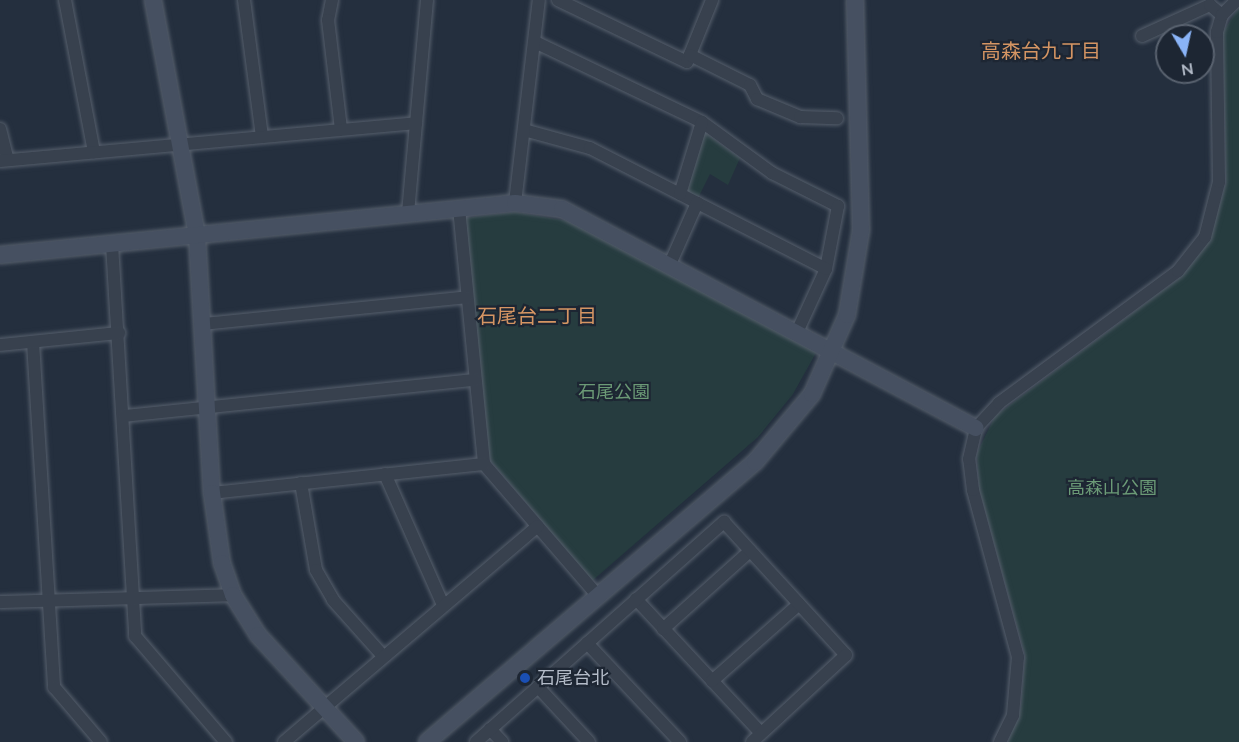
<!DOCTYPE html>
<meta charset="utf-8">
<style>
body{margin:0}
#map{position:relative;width:1239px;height:742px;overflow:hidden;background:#242f3e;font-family:Mulish,"Noto Sans JP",sans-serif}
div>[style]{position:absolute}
.green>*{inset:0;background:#263c3f}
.roads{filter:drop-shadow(0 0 2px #565f6c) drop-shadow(0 0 2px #565f6c)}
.street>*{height:12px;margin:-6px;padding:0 6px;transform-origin:6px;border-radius:6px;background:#38414e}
.secondary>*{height:16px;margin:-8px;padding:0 8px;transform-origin:8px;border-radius:8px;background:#465061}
.dots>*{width:16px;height:16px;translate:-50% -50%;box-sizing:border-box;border:3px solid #1d2633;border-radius:50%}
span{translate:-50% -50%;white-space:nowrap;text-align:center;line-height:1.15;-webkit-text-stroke:4.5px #1d2633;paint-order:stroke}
.park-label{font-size:18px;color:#6b9a76}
.poi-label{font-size:18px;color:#b4bcc9}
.left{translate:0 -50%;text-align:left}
.neighbourhood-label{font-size:20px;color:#d59563}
.north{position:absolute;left:1155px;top:24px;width:60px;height:60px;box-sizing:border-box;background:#1d2633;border:2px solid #59626f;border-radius:50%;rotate:171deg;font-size:16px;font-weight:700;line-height:24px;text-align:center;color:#b4bcc9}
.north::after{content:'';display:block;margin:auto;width:21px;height:27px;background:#8ab4f8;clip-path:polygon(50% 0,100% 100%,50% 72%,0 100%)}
</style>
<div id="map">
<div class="green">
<i style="clip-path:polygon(1239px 7px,1239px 742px,1008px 742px,1021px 707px,1025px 655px,979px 489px,977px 453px,995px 416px,1182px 276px,1210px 239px,1226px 183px,1223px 32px)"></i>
<i style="clip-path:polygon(703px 131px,740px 158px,728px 185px,710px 174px,698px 198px,684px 191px)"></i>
<i style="clip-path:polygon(515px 212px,568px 221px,817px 351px,793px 394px,758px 437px,592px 581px,489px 459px,465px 218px)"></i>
</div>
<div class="roads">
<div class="street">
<i style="left:65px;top:0;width:155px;rotate:79.2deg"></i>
<i style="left:244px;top:0;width:138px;rotate:82.5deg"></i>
<i style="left:332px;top:0;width:20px;rotate:101deg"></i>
<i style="left:328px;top:20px;width:110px;rotate:83.2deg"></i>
<i style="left:558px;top:0;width:143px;rotate:25.7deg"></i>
<i style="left:687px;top:62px;width:67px;rotate:-68deg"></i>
<i style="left:1142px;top:36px;width:75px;rotate:-24.5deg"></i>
<i style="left:1210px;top:5px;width:16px;rotate:40deg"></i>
<i style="left:535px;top:42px;width:185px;rotate:25.6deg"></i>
<i style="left:702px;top:122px;width:87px;rotate:36.1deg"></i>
<i style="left:772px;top:173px;width:74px;rotate:26.6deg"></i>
<i style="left:838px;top:206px;width:64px;rotate:100.8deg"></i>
<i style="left:826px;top:269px;width:69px;rotate:114.7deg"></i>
<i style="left:690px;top:55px;width:67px;rotate:26.6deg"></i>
<i style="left:750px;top:85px;width:16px;rotate:63deg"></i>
<i style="left:757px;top:99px;width:47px;rotate:22.7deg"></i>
<i style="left:800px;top:117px;width:37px;rotate:2deg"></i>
<i style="left:0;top:129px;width:32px;rotate:76deg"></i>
<i style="left:524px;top:130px;width:68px;rotate:15.3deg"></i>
<i style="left:590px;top:148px;width:265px;rotate:27.1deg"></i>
<i style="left:0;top:161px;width:418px;rotate:-5.2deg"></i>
<i style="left:680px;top:194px;width:75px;rotate:-73deg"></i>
<i style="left:515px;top:203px;width:204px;rotate:-83.3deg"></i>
<i style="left:459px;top:208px;width:257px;rotate:84.4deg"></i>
<i style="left:484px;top:464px;width:176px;rotate:49.2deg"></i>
<i style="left:408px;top:213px;width:214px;rotate:-84.9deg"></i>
<i style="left:112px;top:244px;width:393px;rotate:86.6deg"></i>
<i style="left:135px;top:636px;width:140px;rotate:49.4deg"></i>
<i style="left:670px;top:264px;width:67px;rotate:-66.1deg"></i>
<i style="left:203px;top:324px;width:265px;rotate:-5.8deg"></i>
<i style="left:33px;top:342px;width:346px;rotate:86.5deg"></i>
<i style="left:54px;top:687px;width:72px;rotate:49.5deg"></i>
<i style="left:0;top:345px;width:120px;rotate:-5.8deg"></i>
<i style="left:124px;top:416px;width:353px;rotate:-5.9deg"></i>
<i style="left:385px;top:474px;width:143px;rotate:66.1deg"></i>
<i style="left:301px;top:483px;width:88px;rotate:80.2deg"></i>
<i style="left:316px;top:570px;width:34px;rotate:60deg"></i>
<i style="left:333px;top:600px;width:75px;rotate:48.2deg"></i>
<i style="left:212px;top:493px;width:274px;rotate:-6.1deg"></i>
<i style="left:636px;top:599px;width:183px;rotate:47deg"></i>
<i style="left:0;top:602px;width:233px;rotate:-1.7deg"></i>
<i style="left:663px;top:629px;width:117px;rotate:-41.9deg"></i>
<i style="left:587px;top:643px;width:136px;rotate:46.8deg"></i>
<i style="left:712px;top:681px;width:116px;rotate:-41.5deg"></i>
<i style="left:538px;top:687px;width:75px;rotate:47.2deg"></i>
<i style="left:490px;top:729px;width:18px;rotate:47deg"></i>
<i style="left:284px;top:742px;width:333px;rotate:-40.4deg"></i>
<i style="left:476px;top:742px;width:332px;rotate:-41.6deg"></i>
<i style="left:724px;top:522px;width:180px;rotate:47.5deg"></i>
<i style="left:846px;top:655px;width:128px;rotate:137.2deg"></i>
<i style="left:1000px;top:742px;width:30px;rotate:-64deg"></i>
<i style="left:1013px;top:715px;width:58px;rotate:-85.1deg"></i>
<i style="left:1018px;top:657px;width:173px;rotate:-105.1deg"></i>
<i style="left:973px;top:490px;width:31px;rotate:-97deg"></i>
<i style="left:969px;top:459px;width:32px;rotate:-77deg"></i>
<i style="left:976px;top:428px;width:34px;rotate:-47deg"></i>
<i style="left:999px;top:403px;width:222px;rotate:-36.4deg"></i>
<i style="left:1178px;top:271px;width:43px;rotate:-51.5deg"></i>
<i style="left:1205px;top:237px;width:57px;rotate:-75.7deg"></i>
<i style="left:1219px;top:182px;width:150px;rotate:-90.8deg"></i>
<i style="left:1217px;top:32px;width:18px;rotate:-74deg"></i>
<i style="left:1222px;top:15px;width:21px;rotate:-45deg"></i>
</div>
<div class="secondary">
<i style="left:153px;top:0;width:240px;rotate:79.4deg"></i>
<i style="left:197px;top:236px;width:257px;rotate:86.7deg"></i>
<i style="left:212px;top:493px;width:71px;rotate:81.9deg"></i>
<i style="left:222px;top:563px;width:34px;rotate:71deg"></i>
<i style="left:233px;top:595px;width:47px;rotate:58deg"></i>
<i style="left:258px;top:635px;width:145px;rotate:47.5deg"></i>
<i style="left:0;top:255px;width:518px;rotate:-5.77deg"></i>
<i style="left:515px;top:203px;width:47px;rotate:7.3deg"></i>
<i style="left:562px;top:209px;width:468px;rotate:27.9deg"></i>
<i style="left:427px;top:742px;width:431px;rotate:-40.5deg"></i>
<i style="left:755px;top:462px;width:89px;rotate:-50deg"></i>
<i style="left:812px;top:394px;width:86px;rotate:-66.1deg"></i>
<i style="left:847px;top:315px;width:86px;rotate:-80.6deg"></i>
<i style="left:861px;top:230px;width:230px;rotate:-91.5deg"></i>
</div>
</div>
<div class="dots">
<i style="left:525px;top:678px;background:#1a4fb4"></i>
</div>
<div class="park-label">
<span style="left:614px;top:392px">石尾公園</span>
<span style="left:1112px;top:488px">高森山公園</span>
</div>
<div class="poi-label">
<span class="left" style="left:537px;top:678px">石尾台北</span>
</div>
<div class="neighbourhood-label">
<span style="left:1041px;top:50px">高森台九丁目</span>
<span style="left:537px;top:315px">石尾台二丁目</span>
</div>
<div class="north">N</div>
</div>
